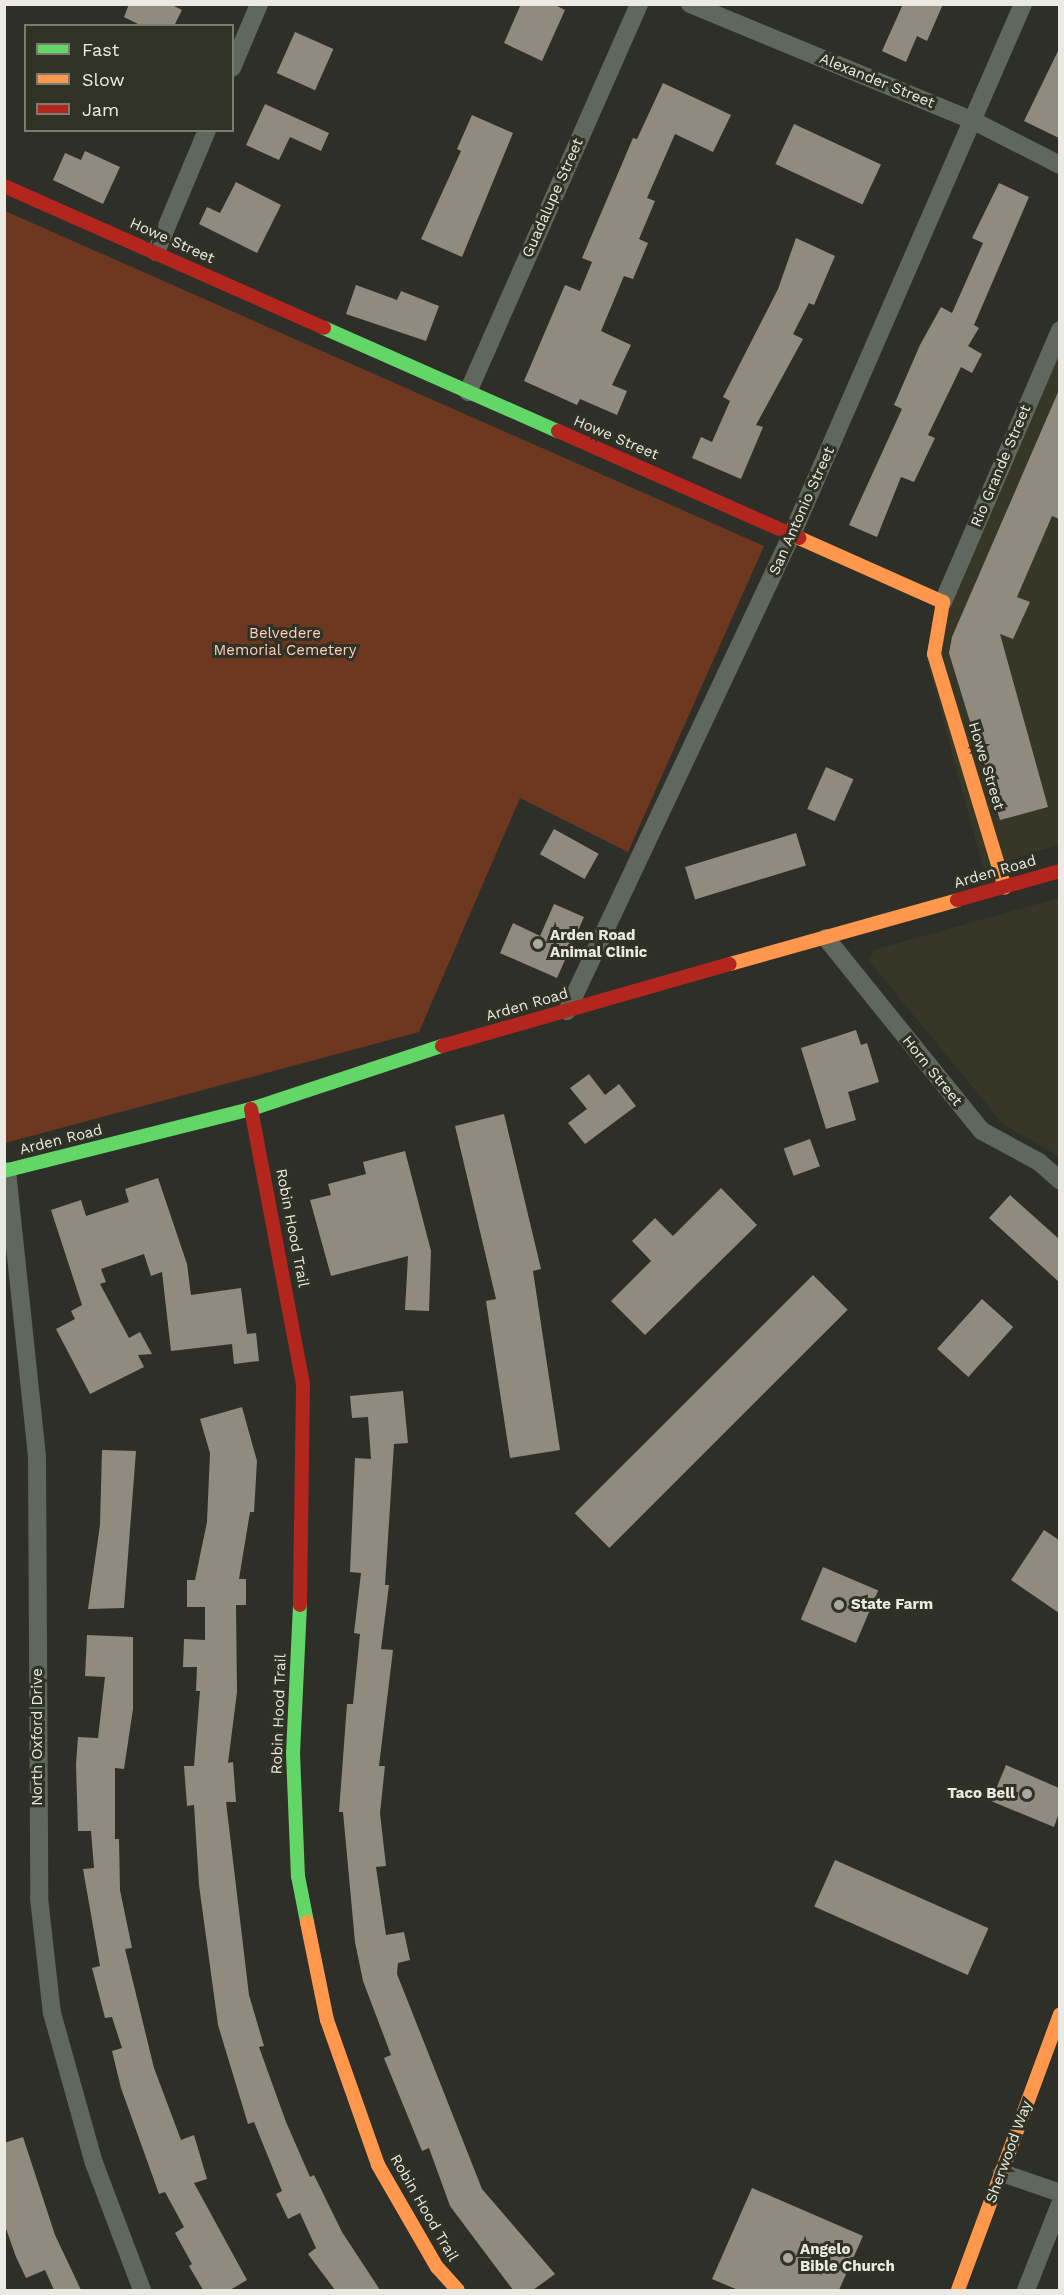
<!DOCTYPE html>
<style>
body{margin:0}
#map{position:relative;width:1064px;height:2295px;overflow:hidden;background:#2f2f29;font-family:"Work Sans",sans-serif}
div>[style]{position:absolute}
.built>*{inset:0;background:#363726}
.green>*{inset:0;background:#6e3720}
.building>*{inset:0;background:#918b7f;transform-origin:0 0}
.street>*{height:18px;margin:-9px;padding:0 9px;transform-origin:9px;border-radius:9px;background:#60675f}
.fast>*{height:14px;margin:-7px;padding:0 7px;transform-origin:7px;border-radius:7px;background:#63d668}
.slow>*{height:14px;margin:-7px;padding:0 7px;transform-origin:7px;border-radius:7px;background:#ff974d}
.jam>*{height:14px;margin:-7px;padding:0 7px;transform-origin:7px;border-radius:7px;background:#b3261e}
.dots>*{width:16px;height:16px;translate:-50% -50%;box-sizing:border-box;border:3px solid #313226;border-radius:50%}
span{translate:-50% -50%;white-space:nowrap;text-align:center;line-height:1.15;-webkit-text-stroke:6px #313226;paint-order:stroke}
.street-label{font-size:15px;color:#eaeae2}
.park-label{font-size:15px;color:#fecdbb}
.poi-label{font-size:15px;color:#eaeae2;font-weight:700}
.left{translate:0 -50%;text-align:left}
.right{translate:-100% -50%;text-align:right}
.frame{position:absolute;inset:0;border:6px solid #eaeae2;pointer-events:none}
.legend{position:absolute;left:24px;top:24px;width:210px;height:108px;box-sizing:border-box;background:#313226;border:2px solid #7b7c71;margin:0;padding:8px 10px;list-style:none;font-size:18px;color:#eaeae2}
.legend li{display:flex;align-items:center;gap:12px;height:30px}
.legend b{width:30px;border:2px solid #7b7c71}
</style>
<div id="map">
<div class="built">
<i style="clip-path:polygon(1059px 347px,1059px 845px,983px 868px,926px 656px)"></i>
<i style="clip-path:polygon(1059px 898px,1060px 898px,1059px 1156px,1003px 1124px,869px 961px,873px 950px)"></i>
</div>
<div class="green">
<i style="clip-path:polygon(5px 211px,764px 546px,628px 852px,520px 798px,419px 1032px,5px 1143px)"></i>
</div>
<div class="building">
<i style="clip-path:polygon(129px 4px,170px 4px,182px 10px,174px 26px,142px 26px,124px 17px)"></i>
<i style="clip-path:polygon(521px 4px,553px 4px,565px 10px,542px 61px,504px 43px)"></i>
<i style="clip-path:polygon(903px 4px,943px 4px,927px 41px,917px 36px,906px 62px,882px 51px)"></i>
<i style="left:295px;top:32px;width:42px;height:45px;rotate:24deg"></i>
<i style="clip-path:polygon(1059px 49px,1059px 138px,1024px 121px)"></i>
<i style="clip-path:polygon(663px 83px,731px 115px,713px 152px,675px 134px,647px 198px,655px 201px,639px 239px,648px 243px,633px 279px,624px 276px,601px 331px,631px 345px,612px 385px,627px 391px,617px 415px,580px 399px,577px 405px,524px 381px,565px 285px,580px 291px,592px 262px,582px 258px,633px 138px,637px 139px)"></i>
<i style="clip-path:polygon(265px 104px,329px 133px,321px 151px,290px 137px,279px 160px,246px 145px)"></i>
<i style="clip-path:polygon(472px 115px,513px 133px,462px 257px,421px 239px,461px 151px,457px 149px)"></i>
<i style="left:794px;top:124px;width:96px;height:44px;rotate:25deg"></i>
<i style="clip-path:polygon(85px 151px,120px 167px,103px 204px,53px 180px,65px 153px,81px 160px)"></i>
<i style="clip-path:polygon(236px 182px,281px 205px,257px 253px,199px 224px,207px 207px,220px 213px)"></i>
<i style="clip-path:polygon(999px 183px,1029px 197px,974px 325px,979px 328px,968px 346px,982px 354px,972px 373px,961px 367px,928px 435px,935px 438px,914px 482px,901px 477px,877px 537px,849px 525px,902px 409px,894px 405px,920px 345px,941px 307px,952px 313px,983px 243px,972px 238px)"></i>
<i style="clip-path:polygon(796px 238px,835px 256px,814px 305px,809px 303px,793px 334px,803px 339px,756px 425px,763px 427px,741px 479px,692px 458px,701px 437px,712px 442px,730px 401px,723px 397px,778px 289px)"></i>
<i style="clip-path:polygon(356px 285px,397px 300px,401px 291px,439px 306px,426px 341px,346px 314px)"></i>
<i style="clip-path:polygon(1059px 390px,1059px 519px,1052px 516px,1017px 597px,1030px 602px,1013px 639px,1000px 634px,1048px 807px,1000px 820px,949px 653px,952px 637px)"></i>
<i style="left:826px;top:767px;width:30px;height:46px;rotate:24deg"></i>
<i style="left:554px;top:829px;width:51px;height:29px;rotate:29deg"></i>
<i style="left:796px;top:833px;width:34px;height:116px;rotate:73deg"></i>
<i style="clip-path:polygon(554px 904px,584px 917px,557px 978px,500px 953px,513px 923px,540px 936px)"></i>
<i style="clip-path:polygon(856px 1030px,861px 1045px,867px 1043px,879px 1082px,848px 1092px,856px 1120px,826px 1129px,801px 1048px)"></i>
<i style="clip-path:polygon(589px 1074px,605px 1095px,619px 1084px,636px 1106px,585px 1144px,568px 1123px,587px 1109px,570px 1088px)"></i>
<i style="clip-path:polygon(504px 1114px,541px 1269px,533px 1271px,560px 1450px,510px 1458px,486px 1301px,496px 1299px,455px 1126px)"></i>
<i style="left:810px;top:1139px;width:29px;height:28px;rotate:70deg"></i>
<i style="clip-path:polygon(405px 1151px,431px 1251px,429px 1311px,405px 1310px,408px 1256px,331px 1276px,310px 1200px,331px 1195px,328px 1184px,366px 1174px,363px 1162px)"></i>
<i style="clip-path:polygon(158px 1178px,187px 1264px,191px 1295px,241px 1288px,247px 1334px,256px 1333px,259px 1361px,234px 1364px,232px 1344px,171px 1351px,162px 1272px,151px 1276px,144px 1254px,101px 1269px,106px 1282px,100px 1284px,129px 1338px,140px 1332px,152px 1354px,138px 1355px,144px 1367px,90px 1394px,56px 1329px,75px 1319px,71px 1311px,82px 1305px,51px 1210px,81px 1200px,86px 1216px,129px 1202px,125px 1189px)"></i>
<i style="clip-path:polygon(721px 1188px,757px 1225px,645px 1335px,611px 1301px,651px 1261px,632px 1241px,655px 1218px,673px 1236px)"></i>
<i style="clip-path:polygon(1010px 1195px,1059px 1239px,1059px 1282px,989px 1218px)"></i>
<i style="left:813px;top:1275px;width:49px;height:337px;rotate:45deg"></i>
<i style="left:982px;top:1299px;width:42px;height:67px;rotate:42deg"></i>
<i style="clip-path:polygon(403px 1391px,408px 1443px,394px 1444px,385px 1585px,389px 1585px,381px 1649px,393px 1650px,379px 1766px,385px 1766px,380px 1813px,386px 1866px,376px 1867px,386px 1935px,404px 1932px,410px 1960px,398px 1963px,397px 1974px,482px 2189px,555px 2274px,533px 2290px,513px 2290px,450px 2206px,429px 2148px,422px 2151px,384px 2058px,391px 2055px,363px 1981px,355px 1942px,343px 1812px,339px 1812px,347px 1704px,353px 1704px,360px 1634px,354px 1633px,361px 1573px,350px 1572px,355px 1458px,371px 1459px,368px 1417px,352px 1418px,350px 1396px)"></i>
<i style="clip-path:polygon(242px 1407px,257px 1461px,254px 1512px,250px 1512px,239px 1579px,246px 1579px,246px 1605px,236px 1605px,237px 1692px,228px 1763px,233px 1762px,236px 1802px,226px 1802px,249px 1995px,264px 2046px,259px 2047px,286px 2122px,310px 2177px,314px 2175px,342px 2232px,380px 2290px,335px 2290px,308px 2254px,316px 2248px,300px 2213px,288px 2219px,276px 2194px,282px 2191px,254px 2122px,248px 2124px,218px 2025px,199px 1885px,194px 1805px,187px 1806px,184px 1766px,194px 1766px,200px 1691px,196px 1691px,197px 1667px,183px 1667px,184px 1639px,205px 1640px,205px 1607px,187px 1607px,187px 1580px,195px 1580px,207px 1522px,210px 1453px,200px 1419px)"></i>
<i style="clip-path:polygon(102px 1450px,136px 1451px,124px 1608px,88px 1609px,100px 1525px)"></i>
<i style="clip-path:polygon(1044px 1530px,1059px 1540px,1059px 1613px,1011px 1580px)"></i>
<i style="left:823px;top:1567px;width:60px;height:57px;rotate:23deg"></i>
<i style="clip-path:polygon(87px 1635px,133px 1637px,133px 1709px,124px 1769px,115px 1768px,115px 1839px,119px 1839px,120px 1890px,132px 1948px,125px 1949px,154px 2068px,181px 2140px,194px 2135px,207px 2179px,194px 2183px,247px 2280px,230px 2290px,203px 2290px,189px 2266px,192px 2264px,175px 2233px,184px 2227px,165px 2192px,159px 2194px,121px 2088px,112px 2051px,122px 2048px,112px 2017px,105px 2018px,92px 1968px,100px 1966px,83px 1869px,94px 1868px,91px 1831px,78px 1831px,76px 1764px,78px 1737px,98px 1738px,105px 1677px,85px 1676px)"></i>
<i style="clip-path:polygon(1006px 1765px,1059px 1788px,1059px 1813px,1054px 1827px,991px 1801px)"></i>
<i style="left:835px;top:1860px;width:168px;height:51px;rotate:24deg"></i>
<i style="clip-path:polygon(23px 2137px,55px 2235px,81px 2290px,54px 2290px,45px 2270px,26px 2278px,16px 2257px,4px 2223px,4px 2143px)"></i>
<i style="clip-path:polygon(752px 2188px,863px 2236px,839px 2290px,738px 2290px,712px 2279px)"></i>
</div>
<div class="street">
<i style="left:690px;top:4px;width:307px;rotate:22.4deg"></i>
<i style="left:974px;top:121px;width:97px;rotate:27.1deg"></i>
<i style="left:232px;top:68px;width:69px;rotate:-67.1deg"></i>
<i style="left:156px;top:252px;width:132px;rotate:-67.3deg"></i>
<i style="left:468px;top:392px;width:424px;rotate:-66.2deg"></i>
<i style="left:943px;top:602px;width:296px;rotate:-66.7deg"></i>
<i style="left:826px;top:938px;width:248px;rotate:51.1deg"></i>
<i style="left:982px;top:1131px;width:65px;rotate:28.5deg"></i>
<i style="left:1039px;top:1162px;width:28px;rotate:41deg"></i>
<i style="left:567px;top:1011px;width:530px;rotate:-64.74deg"></i>
<i style="left:793px;top:532px;width:576px;rotate:-66.46deg"></i>
<i style="left:7px;top:1171px;width:288px;rotate:84deg"></i>
<i style="left:37px;top:1457px;width:441px;rotate:89.7deg"></i>
<i style="left:39px;top:1898px;width:116px;rotate:83.6deg"></i>
<i style="left:52px;top:2013px;width:156px;rotate:74.4deg"></i>
<i style="left:94px;top:2163px;width:136px;rotate:69.3deg"></i>
<i style="left:1002px;top:2173px;width:61px;rotate:19deg"></i>
<i style="left:1026px;top:2290px;width:92px;rotate:-68.4deg"></i>
</div>
<div class="fast">
<i style="left:324px;top:328px;width:256px;rotate:23.8deg"></i>
<i style="left:4px;top:1171px;width:255px;rotate:-14.1deg"></i>
<i style="left:251px;top:1109px;width:201px;rotate:-18.3deg"></i>
<i style="left:300px;top:1605px;width:148px;rotate:92.7deg"></i>
<i style="left:293px;top:1753px;width:123px;rotate:87.7deg"></i>
<i style="left:298px;top:1876px;width:47px;rotate:78.9deg"></i>
</div>
<div class="slow">
<i style="left:799px;top:538px;width:158px;rotate:24deg"></i>
<i style="left:943px;top:602px;width:53px;rotate:99.8deg"></i>
<i style="left:934px;top:654px;width:244px;rotate:73.1deg"></i>
<i style="left:730px;top:964px;width:236px;rotate:-15.7deg"></i>
<i style="left:307px;top:1922px;width:100px;rotate:78.5deg"></i>
<i style="left:327px;top:2020px;width:154px;rotate:70.6deg"></i>
<i style="left:378px;top:2165px;width:118px;rotate:60deg"></i>
<i style="left:437px;top:2267px;width:31px;rotate:48deg"></i>
<i style="left:958px;top:2290px;width:294px;rotate:-69.7deg"></i>
</div>
<div class="jam">
<i style="left:4px;top:186px;width:350px;rotate:23.9deg"></i>
<i style="left:558px;top:431px;width:264px;rotate:23.9deg"></i>
<i style="left:957px;top:900px;width:107px;rotate:-15.7deg"></i>
<i style="left:442px;top:1046px;width:299px;rotate:-15.9deg"></i>
<i style="left:251px;top:1109px;width:281px;rotate:79.3deg"></i>
<i style="left:303px;top:1385px;width:220px;rotate:90.8deg"></i>
</div>
<div class="dots">
<i style="left:538px;top:944px;background:#a9a9a1"></i>
<i style="left:839px;top:1605px;background:#a9a9a1"></i>
<i style="left:1027px;top:1794px;background:#a9a9a1"></i>
<i style="left:788px;top:2258px;background:#a9a9a1"></i>
</div>
<div class="street-label">
<span style="left:877px;top:81px;rotate:22deg">Alexander Street</span>
<span style="left:553px;top:198px;rotate:-66deg">Guadalupe Street</span>
<span style="left:172px;top:241px;rotate:24deg">Howe Street</span>
<span style="left:616px;top:438px;rotate:23deg">Howe Street</span>
<span style="left:1001px;top:466px;rotate:-67deg">Rio Grande Street</span>
<span style="left:802px;top:511px;rotate:-66deg">San Antonio Street</span>
<span style="left:986px;top:766px;rotate:73deg">Howe Street</span>
<span style="left:995px;top:872px;rotate:-16deg">Arden Road</span>
<span style="left:527px;top:1005px;rotate:-16deg">Arden Road</span>
<span style="left:932px;top:1071px;rotate:51deg">Horn Street</span>
<span style="left:61px;top:1140px;rotate:-14deg">Arden Road</span>
<span style="left:292px;top:1228px;rotate:79deg">Robin Hood Trail</span>
<span style="left:279px;top:1714px;rotate:-88deg">Robin Hood Trail</span>
<span style="left:38px;top:1737px;rotate:-90deg">North Oxford Drive</span>
<span style="left:1009px;top:2152px;rotate:-70deg">Sherwood Way</span>
<span style="left:424px;top:2208px;rotate:60deg">Robin Hood Trail</span>
</div>
<div class="park-label">
<span style="left:285px;top:642px">Belvedere<br>Memorial Cemetery</span>
</div>
<div class="poi-label">
<span class="left" style="left:550px;top:944px">Arden Road<br>Animal Clinic</span>
<span class="left" style="left:851px;top:1605px">State Farm</span>
<span class="right" style="left:1015px;top:1794px">Taco Bell</span>
<span class="left" style="left:800px;top:2258px">Angelo<br>Bible Church</span>
</div>
<div class="frame"></div>
<ul class="legend">
<li><b style="height:8px;background:#63d668"></b>Fast</li>
<li><b style="height:8px;background:#ff974d"></b>Slow</li>
<li><b style="height:8px;background:#b3261e"></b>Jam</li>
</ul>
</div>
